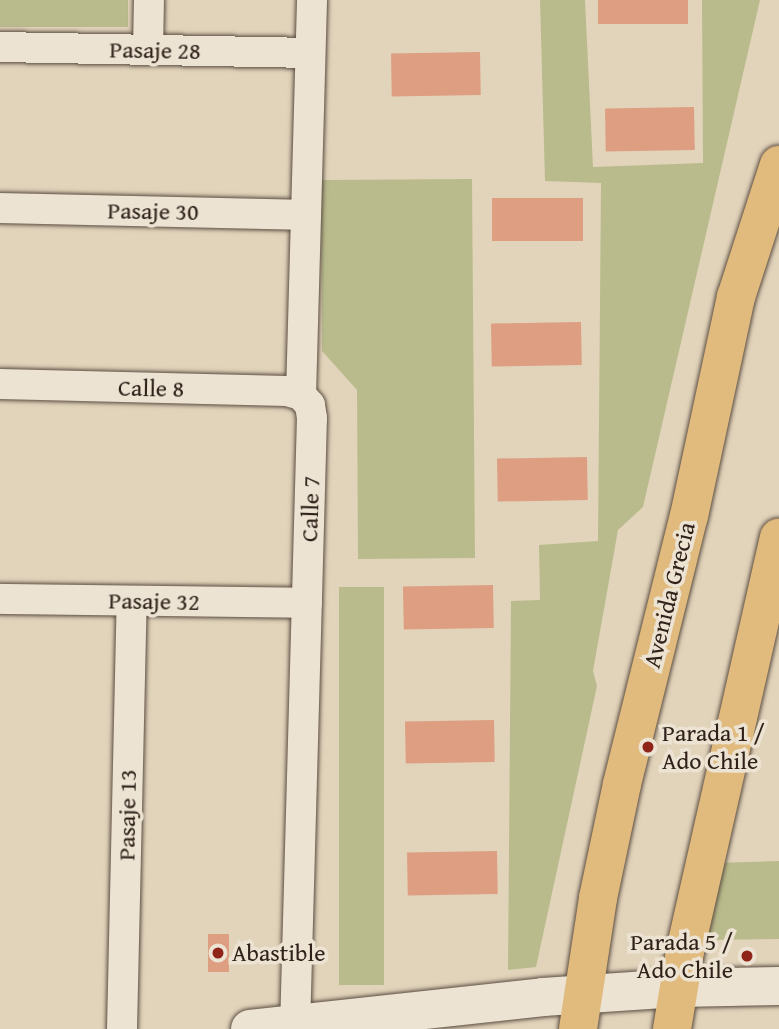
<!DOCTYPE html>
<style>
body{margin:0}
#map{position:relative;width:779px;height:1029px;overflow:hidden;background:#e2d4bb;font-family:"Gentium Book Plus",serif}
div>[style]{position:absolute}
.green>*{inset:0;background:#b9bb8c;transform-origin:0 0}
.building>*{inset:0;background:#dd9e81;transform-origin:0 0}
.roads{filter:drop-shadow(0 0 2px #5c4e42) drop-shadow(0 0 2px #5c4e42)}
.street>*{height:30px;margin:-15px;padding:0 15px;transform-origin:15px;border-radius:15px;background:#ece3d3}
.secondary>*{height:38px;margin:-19px;padding:0 19px;transform-origin:19px;border-radius:19px;background:#ece3d3}
.primary>*{height:38px;margin:-19px;padding:0 19px;transform-origin:19px;border-radius:19px;background:#e1ba7e}
.dots>*{width:19px;height:19px;translate:-50% -50%;box-sizing:border-box;border:4px solid #ece3d3;border-radius:50%}
span{translate:-50% -50%;white-space:nowrap;text-align:center;line-height:1.15;-webkit-text-stroke:7px #ece3d3;paint-order:stroke}
.street-label{font-size:24px;color:#2f2119}
.poi-label{font-size:24px;color:#2f2119}
.left{translate:0 -50%;text-align:left}
.right{translate:-100% -50%;text-align:right}
</style>
<div id="map">
<div class="green">
<i style="left:0;top:0;width:128px;height:27px"></i>
<i style="clip-path:polygon(540px 0,585px 0,593px 167px,703px 163px,702px 0,760px 0,643px 507px,618px 530px,593px 671px,597px 686px,536px 967px,508px 970px,511px 601px,540px 600px,539px 545px,598px 541px,601px 183px,545px 181px)"></i>
<i style="clip-path:polygon(472px 179px,475px 558px,358px 559px,357px 390px,322px 351px,321px 180px)"></i>
<i style="left:339px;top:587px;width:45px;height:398px"></i>
<i style="clip-path:polygon(779px 861px,779px 939px,702px 940px,718px 863px)"></i>
</div>
<div class="building">
<i style="left:598px;top:0;width:90px;height:24px"></i>
<i style="left:480px;top:52px;width:43px;height:89px;rotate:89deg"></i>
<i style="left:694px;top:107px;width:43px;height:89px;rotate:89deg"></i>
<i style="left:583px;top:198px;width:43px;height:91px;rotate:90deg"></i>
<i style="left:581px;top:322px;width:43px;height:90px;rotate:89deg"></i>
<i style="left:587px;top:457px;width:43px;height:90px;rotate:89deg"></i>
<i style="left:493px;top:585px;width:43px;height:90px;rotate:89deg"></i>
<i style="left:494px;top:720px;width:42px;height:89px;rotate:89deg"></i>
<i style="left:497px;top:851px;width:43px;height:90px;rotate:89deg"></i>
<i style="left:208px;top:934px;width:21px;height:38px"></i>
</div>
<div class="roads">
<div class="street">
<i style="left:0;top:47px;width:310px;rotate:1.1deg"></i>
<i style="left:148px;top:50px;width:50px;rotate:-88.9deg"></i>
<i style="left:0;top:208px;width:306px;rotate:1.3deg"></i>
<i style="left:0;top:384px;width:287px;rotate:1.4deg"></i>
<i style="left:287px;top:391px;width:15px;rotate:16deg"></i>
<i style="left:0;top:599px;width:307px;rotate:0.7deg"></i>
<i style="left:122px;top:1029px;width:428px;rotate:-88.7deg"></i>
<i style="left:295px;top:1029px;width:611px;rotate:-88.41deg"></i>
<i style="left:312px;top:418px;width:13px;rotate:-99deg"></i>
<i style="left:310px;top:405px;width:13px;rotate:-132deg"></i>
<i style="left:301px;top:395px;width:395px;rotate:-88.4deg"></i>
</div>
<div class="secondary">
<i style="left:250px;top:1029px;width:295px;rotate:-6.2deg"></i>
<i style="left:543px;top:997px;width:135px;rotate:-3.8deg"></i>
<i style="left:678px;top:988px;width:101px;rotate:-1.1deg"></i>
</div>
<div class="primary">
<i style="left:578px;top:1029px;width:133px;rotate:-81.3deg"></i>
<i style="left:598px;top:898px;width:116px;rotate:-78.1deg"></i>
<i style="left:622px;top:784px;width:276px;rotate:-76deg"></i>
<i style="left:689px;top:516px;width:224px;rotate:-77.9deg"></i>
<i style="left:736px;top:297px;width:139px;rotate:-72deg"></i>
<i style="left:672px;top:1029px;width:79px;rotate:-80.5deg"></i>
<i style="left:685px;top:951px;width:424px;rotate:-77.2deg"></i>
</div>
</div>
<div class="dots">
<i style="left:648px;top:747px;background:#8f2418"></i>
<i style="left:218px;top:953px;background:#8f2418"></i>
<i style="left:747px;top:956px;background:#8f2418"></i>
</div>
<div class="street-label">
<span style="left:155px;top:50px;rotate:1deg">Pasaje 28</span>
<span style="left:153px;top:211px;rotate:1deg">Pasaje 30</span>
<span style="left:151px;top:388px;rotate:1deg">Calle 8</span>
<span style="left:310px;top:509px;rotate:-88deg">Calle 7</span>
<span style="left:669px;top:595px;rotate:-76deg">Avenida Grecia</span>
<span style="left:154px;top:601px;rotate:1deg">Pasaje 32</span>
<span style="left:127px;top:815px;rotate:-89deg">Pasaje 13</span>
</div>
<div class="poi-label">
<span class="left" style="left:662px;top:747px">Parada 1 /<br>Ado Chile</span>
<span class="right" style="left:733px;top:956px">Parada 5 /<br>Ado Chile</span>
<span class="left" style="left:232px;top:953px">Abastible</span>
</div>
</div>
